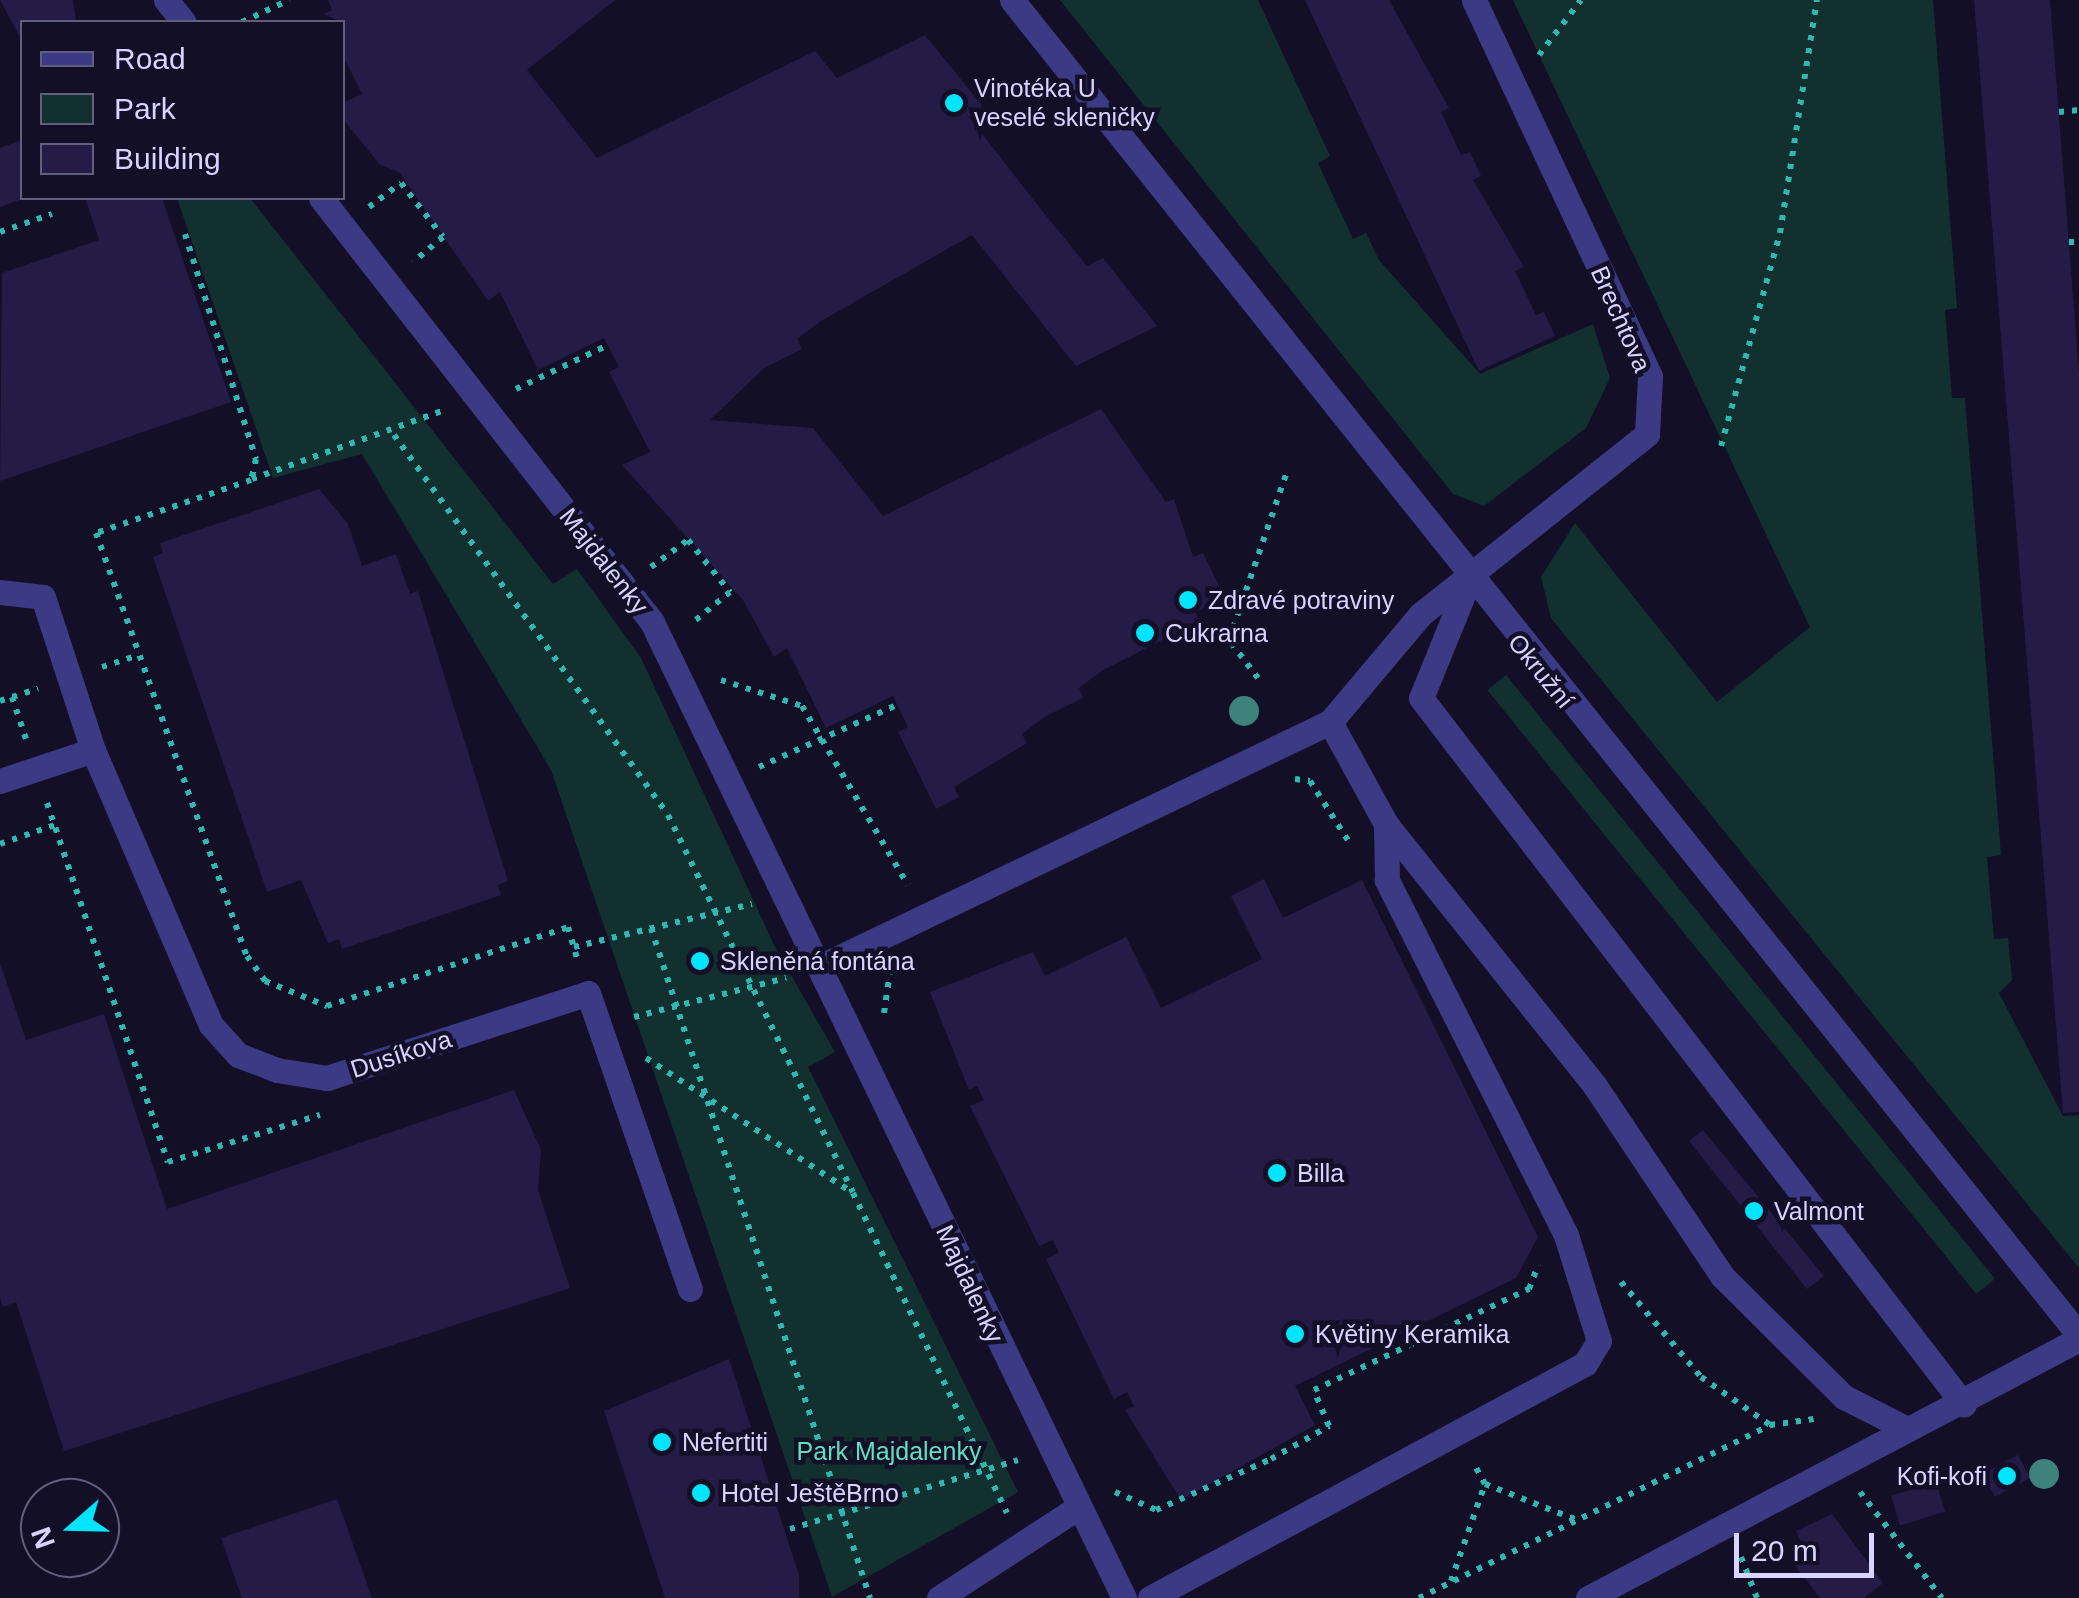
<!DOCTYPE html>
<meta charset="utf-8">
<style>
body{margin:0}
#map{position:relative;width:2079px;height:1598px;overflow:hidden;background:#130f26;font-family:Arial,sans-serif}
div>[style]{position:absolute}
.green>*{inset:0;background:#12302f;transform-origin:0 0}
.building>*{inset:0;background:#241b47;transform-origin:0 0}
.path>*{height:6px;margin-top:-3px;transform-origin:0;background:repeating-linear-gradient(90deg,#2fb8b0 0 5px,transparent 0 13px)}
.service>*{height:25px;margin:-12.5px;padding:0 12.5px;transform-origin:12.5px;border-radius:12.5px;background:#3d3a85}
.minor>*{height:25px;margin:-12.5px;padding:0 12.5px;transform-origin:12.5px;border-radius:12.5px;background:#3d3a85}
.tertiary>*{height:25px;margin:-12.5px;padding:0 12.5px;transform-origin:12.5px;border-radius:12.5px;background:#3d3a85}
.trees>*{width:30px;height:30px;margin:-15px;border-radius:50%;background:#3d827b}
.dots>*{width:28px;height:28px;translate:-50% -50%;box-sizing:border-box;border:5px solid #130f26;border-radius:50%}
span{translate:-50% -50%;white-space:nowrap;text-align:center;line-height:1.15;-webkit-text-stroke:9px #130f26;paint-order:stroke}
.poi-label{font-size:25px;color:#d9d4ff}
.left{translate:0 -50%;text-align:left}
.right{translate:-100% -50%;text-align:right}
.street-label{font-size:25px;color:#d9d4ff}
.park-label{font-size:25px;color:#5fe0c0}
.legend{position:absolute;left:20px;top:20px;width:325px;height:180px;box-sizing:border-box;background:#130f26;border:2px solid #625e7d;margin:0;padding:12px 18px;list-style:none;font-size:30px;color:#d9d4ff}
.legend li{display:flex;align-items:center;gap:20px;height:50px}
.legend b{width:50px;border:2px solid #625e7d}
.north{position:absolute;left:20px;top:1478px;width:100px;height:100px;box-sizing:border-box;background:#130f26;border:2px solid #625e7d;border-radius:50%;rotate:250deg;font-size:28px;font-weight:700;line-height:40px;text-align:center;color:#d9d4ff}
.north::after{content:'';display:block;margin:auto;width:35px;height:45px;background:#00e5ff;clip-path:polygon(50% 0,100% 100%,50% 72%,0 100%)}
.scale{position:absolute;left:1734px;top:1533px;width:140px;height:45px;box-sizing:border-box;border:5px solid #d9d4ff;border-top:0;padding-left:12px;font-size:30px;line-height:35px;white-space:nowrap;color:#d9d4ff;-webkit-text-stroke:8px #130f26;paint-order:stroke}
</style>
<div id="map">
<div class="green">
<i style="clip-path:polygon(1060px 0,1258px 0,1330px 156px,1318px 163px,1353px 239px,1366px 233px,1379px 260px,1480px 374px,1593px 324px,1610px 378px,1586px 428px,1484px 506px,1453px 494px)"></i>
<i style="clip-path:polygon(1513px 0,1933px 0,1957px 308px,1945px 310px,1952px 398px,1965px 398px,2001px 855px,1987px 857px,1994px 939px,2008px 938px,2012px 980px,1999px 993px,2063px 1116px,2079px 1115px,2079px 1268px,1551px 618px,1541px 577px,1575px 523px,1717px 702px,1810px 627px)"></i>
<i style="clip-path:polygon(177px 198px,250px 198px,553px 584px,577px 569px,641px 658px,775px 947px,835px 1052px,808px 1067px,1018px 1492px,832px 1597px,551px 770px,362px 454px,273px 478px)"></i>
<i style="left:1506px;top:675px;width:777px;height:24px;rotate:51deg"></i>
</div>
<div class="building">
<i style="clip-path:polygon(0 0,73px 0,76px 22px,22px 22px,22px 41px)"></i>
<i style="clip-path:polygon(328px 0,615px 0,527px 70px,597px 158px,815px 51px,837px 78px,925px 35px,985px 109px,969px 117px,1036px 203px,1087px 266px,1103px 258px,1157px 326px,1076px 366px,972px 235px,821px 321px,797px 339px,802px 349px,764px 368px,710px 420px,813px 428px,883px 516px,1101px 409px,1166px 502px,1174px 499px,1193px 557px,1203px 553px,1225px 598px,1195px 612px,1200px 621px,1103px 670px,1079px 688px,1083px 698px,1046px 716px,1022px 734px,1027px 743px,954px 787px,959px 797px,936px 809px,898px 732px,908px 727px,893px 696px,826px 728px,787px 648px,774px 657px,743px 600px,622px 465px,650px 452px,609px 372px,619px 367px,604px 338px,538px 370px,500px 292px,488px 301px,399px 172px,380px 165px,342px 118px,342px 103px,362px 94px,342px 54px,342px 22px,323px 14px,332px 10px)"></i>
<i style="clip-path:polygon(1305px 0,1389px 0,1449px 108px,1441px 112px,1461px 155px,1470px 152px,1481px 176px,1473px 180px,1524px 267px,1515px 271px,1536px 315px,1544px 312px,1555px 336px,1479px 371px)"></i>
<i style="clip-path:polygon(1974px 0,2050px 0,2079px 373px,2079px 1112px,2063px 1113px)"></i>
<i style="clip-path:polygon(22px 140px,22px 199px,0 207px,0 148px)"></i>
<i style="clip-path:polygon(85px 198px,162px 198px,231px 402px,0 481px,2px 273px,99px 240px)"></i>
<i style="clip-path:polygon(319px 489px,348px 524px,362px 566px,396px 554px,410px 594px,418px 591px,508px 881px,498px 885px,501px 895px,342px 949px,339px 939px,328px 943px,301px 880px,267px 892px,153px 557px,163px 553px,160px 543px)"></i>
<i style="clip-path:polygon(1264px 879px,1283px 918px,1362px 880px,1538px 1237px,1516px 1278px,1295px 1386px,1315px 1425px,1181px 1500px,1125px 1410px,1134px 1406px,1127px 1392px,1114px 1399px,1046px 1259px,1059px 1253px,1053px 1240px,1039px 1246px,970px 1106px,984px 1100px,977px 1086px,969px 1090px,930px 992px,1033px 952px,1045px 976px,1126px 937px,1161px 1008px,1262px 959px,1231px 896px)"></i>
<i style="clip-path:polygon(0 963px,26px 1040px,104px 1014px,167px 1209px,514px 1090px,541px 1150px,538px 1190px,570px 1288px,64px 1451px,16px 1302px,3px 1307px,0 1298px)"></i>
<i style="clip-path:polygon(1703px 1130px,1824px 1276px,1807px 1289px,1689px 1141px)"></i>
<i style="clip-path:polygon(729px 1359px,799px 1575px,799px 1598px,665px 1598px,604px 1411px)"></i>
<i style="left:2018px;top:1455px;width:26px;height:40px;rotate:62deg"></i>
<i style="left:1936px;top:1482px;width:31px;height:47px;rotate:73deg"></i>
<i style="clip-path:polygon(337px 1499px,372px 1598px,242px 1598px,221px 1538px)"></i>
<i style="clip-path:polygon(1832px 1514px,1883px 1583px,1864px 1598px,1820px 1598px,1790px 1559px,1804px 1548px,1796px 1531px)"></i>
</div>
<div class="path">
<i style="left:242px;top:22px;width:52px;rotate:-25.1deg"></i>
<i style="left:1539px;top:55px;width:69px;rotate:-52.6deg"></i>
<i style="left:2059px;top:112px;width:20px;rotate:-6deg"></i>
<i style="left:369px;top:207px;width:40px;rotate:-37deg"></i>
<i style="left:401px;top:183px;width:68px;rotate:52.1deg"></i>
<i style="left:443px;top:237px;width:39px;rotate:140deg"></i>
<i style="left:0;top:232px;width:55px;rotate:-19.1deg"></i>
<i style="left:185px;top:234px;width:236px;rotate:72.5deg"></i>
<i style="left:256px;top:459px;width:22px;rotate:103deg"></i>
<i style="left:251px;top:480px;width:164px;rotate:161.1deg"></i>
<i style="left:96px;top:533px;width:449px;rotate:70.4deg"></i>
<i style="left:247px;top:956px;width:31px;rotate:54deg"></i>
<i style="left:265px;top:981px;width:67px;rotate:22deg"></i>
<i style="left:327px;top:1006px;width:254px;rotate:-18.1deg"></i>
<i style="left:568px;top:927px;width:36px;rotate:74deg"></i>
<i style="left:2069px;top:242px;width:10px"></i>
<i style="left:516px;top:389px;width:102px;rotate:-25.6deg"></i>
<i style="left:394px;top:435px;width:468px;rotate:54.2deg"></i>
<i style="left:668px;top:815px;width:420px;rotate:63.9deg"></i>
<i style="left:1721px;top:446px;width:221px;rotate:-74.5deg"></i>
<i style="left:1780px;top:233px;width:236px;rotate:-81deg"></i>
<i style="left:252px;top:479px;width:202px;rotate:-19.7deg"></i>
<i style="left:651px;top:567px;width:46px;rotate:-36.1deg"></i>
<i style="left:688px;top:540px;width:67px;rotate:51.1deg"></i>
<i style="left:730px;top:592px;width:49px;rotate:140.8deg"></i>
<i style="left:102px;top:667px;width:39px;rotate:-18deg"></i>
<i style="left:1258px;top:678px;width:48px;rotate:-127.3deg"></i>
<i style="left:1229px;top:640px;width:181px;rotate:-71deg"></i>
<i style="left:721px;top:680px;width:85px;rotate:17.8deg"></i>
<i style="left:802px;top:706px;width:208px;rotate:59.4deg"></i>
<i style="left:12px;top:697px;width:44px;rotate:71.6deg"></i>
<i style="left:0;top:701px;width:40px;rotate:-18deg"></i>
<i style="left:759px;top:767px;width:151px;rotate:-24.2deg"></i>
<i style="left:1295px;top:779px;width:15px;rotate:8deg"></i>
<i style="left:1310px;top:781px;width:72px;rotate:57.4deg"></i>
<i style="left:47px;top:803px;width:379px;rotate:71.4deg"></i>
<i style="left:168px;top:1162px;width:159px;rotate:-17.2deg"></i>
<i style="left:0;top:844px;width:58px;rotate:-19.1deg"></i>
<i style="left:651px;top:928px;width:705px;rotate:71.9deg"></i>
<i style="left:574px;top:947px;width:183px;rotate:-13.6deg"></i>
<i style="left:884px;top:1013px;width:41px;rotate:-81.7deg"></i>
<i style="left:634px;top:1017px;width:157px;rotate:-14.4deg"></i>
<i style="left:646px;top:1058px;width:247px;rotate:33.1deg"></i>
<i style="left:853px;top:1193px;width:355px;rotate:64.3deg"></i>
<i style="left:1621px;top:1282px;width:124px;rotate:49.9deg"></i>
<i style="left:1701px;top:1377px;width:84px;rotate:34.8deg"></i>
<i style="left:1485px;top:1484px;width:99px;rotate:21.4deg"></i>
<i style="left:1115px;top:1492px;width:45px;rotate:23.7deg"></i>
<i style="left:1156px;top:1510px;width:126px;rotate:-23.9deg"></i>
<i style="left:1271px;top:1459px;width:67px;rotate:-29.6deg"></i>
<i style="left:1329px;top:1426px;width:39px;rotate:-113deg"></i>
<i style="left:1314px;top:1390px;width:238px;rotate:-25.2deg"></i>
<i style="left:1529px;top:1289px;width:26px;rotate:-69deg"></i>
<i style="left:1860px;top:1492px;width:134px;rotate:52.3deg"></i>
<i style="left:790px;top:1529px;width:238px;rotate:-16.8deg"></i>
<i style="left:1741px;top:1557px;width:44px;rotate:68.7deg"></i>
<i style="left:1451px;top:1581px;width:103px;rotate:-70.7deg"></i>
<i style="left:1485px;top:1484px;width:25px;rotate:-119deg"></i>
<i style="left:1419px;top:1598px;width:391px;rotate:-26.2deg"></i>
<i style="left:1770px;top:1425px;width:44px;rotate:-7.8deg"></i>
</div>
<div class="service">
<i style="left:1469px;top:580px;width:127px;rotate:112.1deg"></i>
<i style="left:1421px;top:698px;width:891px;rotate:52.47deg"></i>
<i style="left:1330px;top:722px;width:116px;rotate:61.2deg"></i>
<i style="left:1386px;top:824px;width:335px;rotate:51.4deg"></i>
<i style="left:1595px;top:1086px;width:229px;rotate:56.2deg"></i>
<i style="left:1722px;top:1276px;width:172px;rotate:44.8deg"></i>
<i style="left:1844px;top:1397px;width:71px;rotate:26.9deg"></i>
<i style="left:939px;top:1598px;width:165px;rotate:-33.1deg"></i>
<i style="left:1150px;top:1598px;width:494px;rotate:-28.3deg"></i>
<i style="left:1585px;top:1364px;width:27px;rotate:-59deg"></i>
<i style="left:1599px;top:1341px;width:111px;rotate:-107.3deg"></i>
<i style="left:1566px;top:1235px;width:398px;rotate:-116.8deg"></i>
<i style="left:1387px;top:880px;width:56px;rotate:-91deg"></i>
<i style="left:1588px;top:1598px;width:555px;rotate:-27.81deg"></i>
</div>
<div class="minor">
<i style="left:166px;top:0;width:28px;rotate:51deg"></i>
<i style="left:321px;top:198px;width:538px;rotate:52.02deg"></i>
<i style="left:652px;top:622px;width:1084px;rotate:64.19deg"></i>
<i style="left:0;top:592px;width:43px;rotate:6.6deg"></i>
<i style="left:43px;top:597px;width:161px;rotate:71.9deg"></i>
<i style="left:0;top:781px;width:98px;rotate:-18.4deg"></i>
<i style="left:93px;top:750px;width:299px;rotate:66.8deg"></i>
<i style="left:211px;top:1025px;width:40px;rotate:48deg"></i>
<i style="left:238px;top:1055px;width:42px;rotate:21deg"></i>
<i style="left:277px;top:1070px;width:51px;rotate:9.1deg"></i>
<i style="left:327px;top:1078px;width:274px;rotate:-18deg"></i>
<i style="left:588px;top:993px;width:313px;rotate:71deg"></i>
<i style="left:819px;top:967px;width:567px;rotate:-25.62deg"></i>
<i style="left:1330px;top:722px;width:141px;rotate:-49.9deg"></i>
<i style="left:1421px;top:614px;width:289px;rotate:-38.5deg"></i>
<i style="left:1647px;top:434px;width:58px;rotate:-87deg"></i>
<i style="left:1650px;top:376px;width:415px;rotate:-115.1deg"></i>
</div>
<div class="tertiary">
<i style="left:1012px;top:0;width:1709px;rotate:51.37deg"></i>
</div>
<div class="trees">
<i style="left:1244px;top:711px"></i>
<i style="left:2044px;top:1474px"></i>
</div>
<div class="dots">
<i style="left:954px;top:103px;background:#00e5ff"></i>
<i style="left:1188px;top:600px;background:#00e5ff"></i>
<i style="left:1145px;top:633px;background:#00e5ff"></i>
<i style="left:700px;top:961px;background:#00e5ff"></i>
<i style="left:1277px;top:1173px;background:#00e5ff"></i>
<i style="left:1754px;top:1211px;background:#00e5ff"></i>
<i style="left:1295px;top:1334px;background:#00e5ff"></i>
<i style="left:662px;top:1442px;background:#00e5ff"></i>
<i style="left:2007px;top:1476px;background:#00e5ff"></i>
<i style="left:701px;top:1493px;background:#00e5ff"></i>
</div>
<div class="poi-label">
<span class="left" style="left:974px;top:103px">Vinotéka U<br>veselé skleničky</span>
<span class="left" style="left:1208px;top:600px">Zdravé potraviny</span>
<span class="left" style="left:1165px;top:633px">Cukrarna</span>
<span class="left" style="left:720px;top:961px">Skleněná fontána</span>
<span class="left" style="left:1297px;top:1173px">Billa</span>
<span class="left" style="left:1774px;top:1211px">Valmont</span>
<span class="left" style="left:1315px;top:1334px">Květiny Keramika</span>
<span class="left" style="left:682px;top:1442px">Nefertiti</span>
<span class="right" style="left:1987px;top:1476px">Kofi-kofi</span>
<span class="left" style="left:721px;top:1493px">Hotel JeštěBrno</span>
</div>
<div class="street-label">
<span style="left:1621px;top:319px;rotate:66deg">Brechtova</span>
<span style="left:604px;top:561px;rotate:52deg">Majdalenky</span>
<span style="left:1541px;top:671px;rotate:51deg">Okružní</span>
<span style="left:401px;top:1054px;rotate:-18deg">Dusíkova</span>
<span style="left:970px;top:1284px;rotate:65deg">Majdalenky</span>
</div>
<div class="park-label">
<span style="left:889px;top:1451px">Park Majdalenky</span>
</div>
<ul class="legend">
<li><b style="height:12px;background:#3d3a85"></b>Road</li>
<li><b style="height:28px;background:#12302f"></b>Park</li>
<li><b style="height:28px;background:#241b47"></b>Building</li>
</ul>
<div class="north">N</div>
<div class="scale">20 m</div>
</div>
